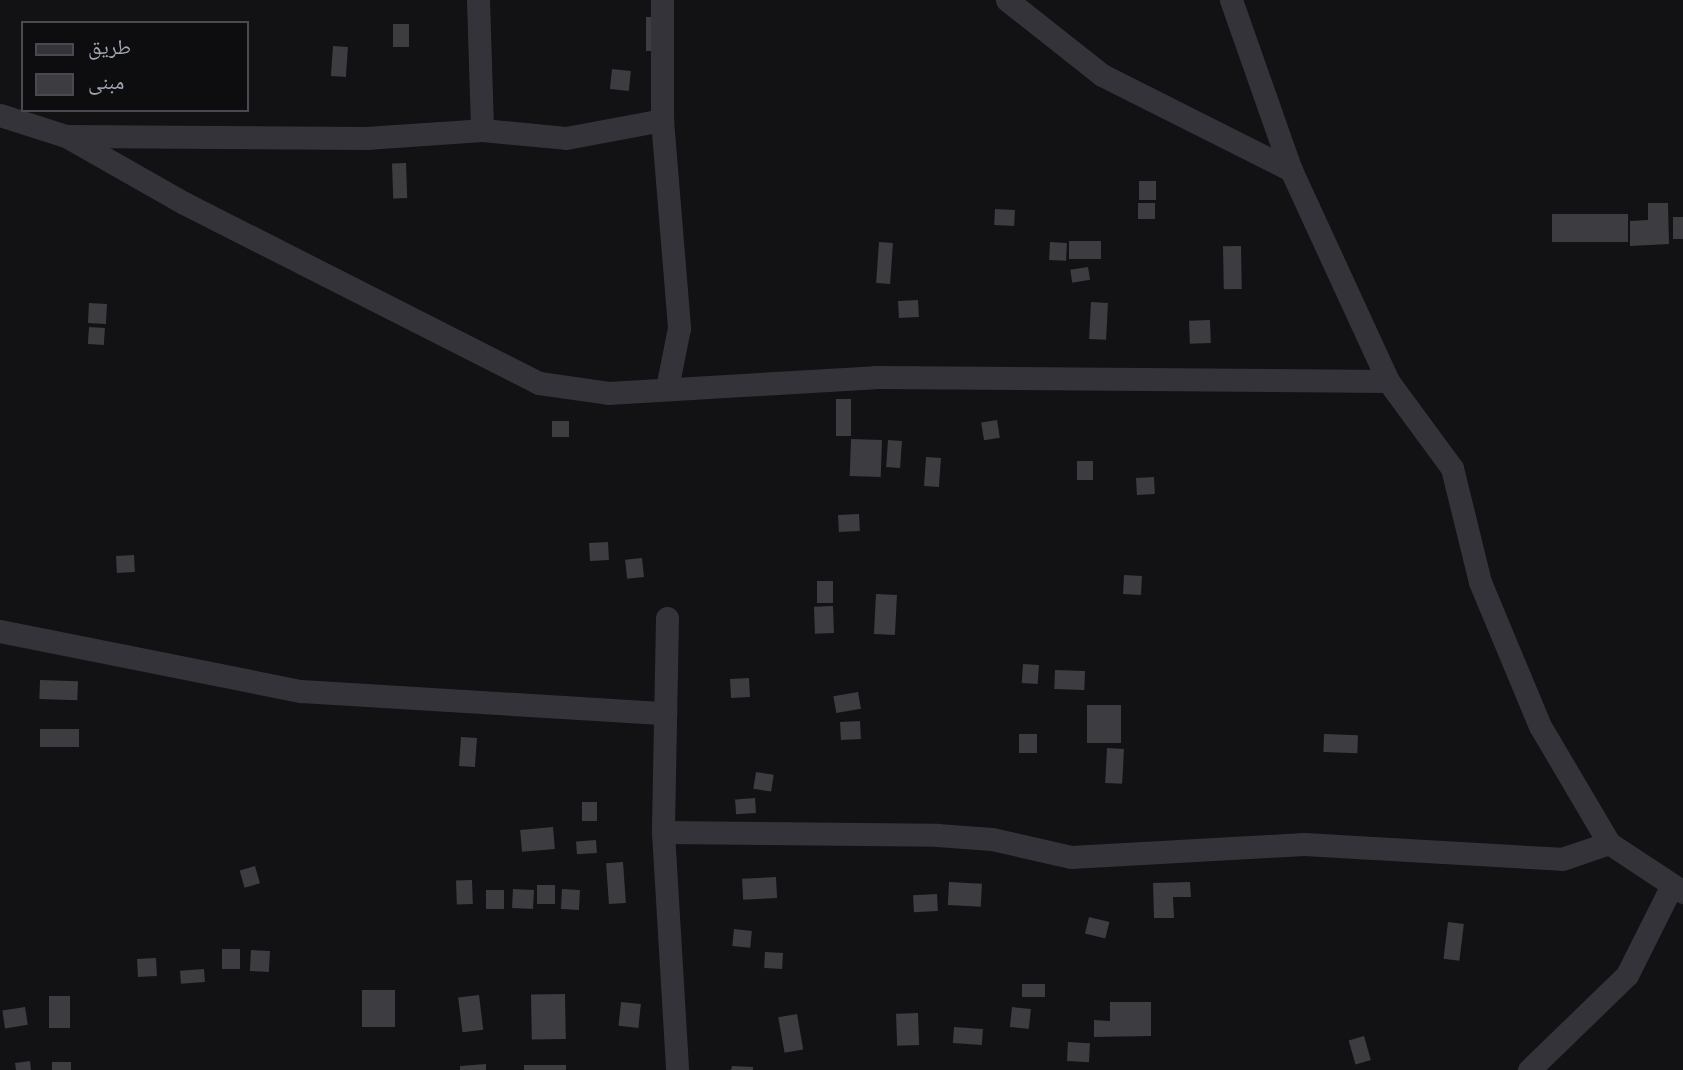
<!DOCTYPE html>
<meta charset="utf-8">
<style>
body{margin:0}
#map{position:relative;width:1683px;height:1070px;overflow:hidden;background:#121214;font-family:"Source Sans 3","Noto Naskh Arabic",sans-serif}
div>[style]{position:absolute}
.building>*{inset:0;background:#3c3c41;transform-origin:0 0}
.minor>*{height:23px;margin:-11.5px;padding:0 11.5px;transform-origin:11.5px;border-radius:11.5px;background:#333339}
span{translate:-50% -50%;white-space:nowrap;text-align:center;line-height:1.15;-webkit-text-stroke:6px #0d0d0f;paint-order:stroke}
.legend{position:absolute;left:21px;top:21px;width:228px;height:91px;box-sizing:border-box;background:#0d0d0f;border:2px solid #494a51;margin:0;padding:9px 12px;list-style:none;font-size:21px;color:#a2a6b5}
.legend li{display:flex;align-items:center;gap:14px;height:35px}
.legend b{width:35px;border:2px solid #494a51}
</style>
<div id="map">
<div class="building">
<i style="left:646px;top:17px;width:17px;height:34px"></i>
<i style="left:393px;top:24px;width:16px;height:23px"></i>
<i style="left:333px;top:46px;width:15px;height:30px;rotate:4deg"></i>
<i style="left:612px;top:69px;width:19px;height:20px;rotate:6deg"></i>
<i style="left:406px;top:163px;width:35px;height:14px;rotate:88deg"></i>
<i style="left:1139px;top:181px;width:17px;height:19px"></i>
<i style="left:1138px;top:203px;width:17px;height:16px"></i>
<i style="clip-path:polygon(1648px 203px,1668px 203px,1669px 244px,1630px 246px,1630px 221px,1648px 220px)"></i>
<i style="left:995px;top:209px;width:20px;height:16px;rotate:3deg"></i>
<i style="left:1552px;top:214px;width:76px;height:28px"></i>
<i style="left:1673px;top:217px;width:10px;height:22px"></i>
<i style="left:1069px;top:241px;width:32px;height:18px"></i>
<i style="left:879px;top:242px;width:14px;height:41px;rotate:4deg"></i>
<i style="left:1050px;top:242px;width:17px;height:18px;rotate:3deg"></i>
<i style="left:1241px;top:246px;width:43px;height:18px;rotate:89deg"></i>
<i style="left:1088px;top:267px;width:13px;height:18px;rotate:81deg"></i>
<i style="left:918px;top:300px;width:17px;height:20px;rotate:87deg"></i>
<i style="left:1091px;top:302px;width:17px;height:37px;rotate:3deg"></i>
<i style="left:89px;top:303px;width:18px;height:20px;rotate:3deg"></i>
<i style="left:1210px;top:320px;width:23px;height:21px;rotate:88deg"></i>
<i style="left:89px;top:327px;width:16px;height:17px;rotate:4deg"></i>
<i style="left:836px;top:399px;width:15px;height:37px"></i>
<i style="left:997px;top:420px;width:18px;height:16px;rotate:81deg"></i>
<i style="left:552px;top:421px;width:17px;height:16px"></i>
<i style="left:851px;top:439px;width:31px;height:37px;rotate:2deg"></i>
<i style="left:888px;top:440px;width:14px;height:27px;rotate:4deg"></i>
<i style="left:926px;top:457px;width:15px;height:29px;rotate:4deg"></i>
<i style="left:1077px;top:461px;width:16px;height:19px"></i>
<i style="left:1154px;top:477px;width:17px;height:18px;rotate:87deg"></i>
<i style="left:859px;top:514px;width:17px;height:21px;rotate:87deg"></i>
<i style="left:608px;top:542px;width:18px;height:19px;rotate:87deg"></i>
<i style="left:134px;top:555px;width:17px;height:18px;rotate:87deg"></i>
<i style="left:642px;top:558px;width:19px;height:17px;rotate:84deg"></i>
<i style="left:1124px;top:575px;width:18px;height:19px;rotate:3deg"></i>
<i style="left:817px;top:581px;width:16px;height:22px"></i>
<i style="left:876px;top:594px;width:21px;height:40px;rotate:3deg"></i>
<i style="left:833px;top:606px;width:27px;height:19px;rotate:88deg"></i>
<i style="left:1023px;top:664px;width:16px;height:19px;rotate:4deg"></i>
<i style="left:1055px;top:670px;width:30px;height:19px;rotate:2deg"></i>
<i style="left:749px;top:678px;width:19px;height:19px;rotate:87deg"></i>
<i style="left:40px;top:680px;width:38px;height:19px;rotate:2deg"></i>
<i style="left:858px;top:692px;width:17px;height:25px;rotate:80deg"></i>
<i style="left:1087px;top:705px;width:34px;height:38px"></i>
<i style="left:860px;top:721px;width:18px;height:20px;rotate:87deg"></i>
<i style="left:79px;top:729px;width:18px;height:39px;rotate:90deg"></i>
<i style="left:1019px;top:734px;width:18px;height:19px"></i>
<i style="left:1324px;top:734px;width:34px;height:18px;rotate:2deg"></i>
<i style="left:461px;top:737px;width:16px;height:29px;rotate:4deg"></i>
<i style="left:1107px;top:748px;width:17px;height:35px;rotate:3deg"></i>
<i style="left:756px;top:772px;width:18px;height:17px;rotate:9deg"></i>
<i style="left:755px;top:798px;width:15px;height:20px;rotate:86deg"></i>
<i style="left:582px;top:802px;width:15px;height:19px"></i>
<i style="left:553px;top:827px;width:22px;height:33px;rotate:85deg"></i>
<i style="left:596px;top:840px;width:13px;height:20px;rotate:86deg"></i>
<i style="left:623px;top:862px;width:41px;height:17px;rotate:86deg"></i>
<i style="left:255px;top:866px;width:18px;height:16px;rotate:74deg"></i>
<i style="left:776px;top:877px;width:21px;height:34px;rotate:87deg"></i>
<i style="left:472px;top:880px;width:24px;height:16px;rotate:88deg"></i>
<i style="left:949px;top:882px;width:33px;height:23px;rotate:3deg"></i>
<i style="clip-path:polygon(1190px 882px,1191px 897px,1173px 897px,1174px 918px,1154px 918px,1153px 883px)"></i>
<i style="left:537px;top:885px;width:18px;height:19px"></i>
<i style="left:513px;top:889px;width:21px;height:19px;rotate:3deg"></i>
<i style="left:562px;top:889px;width:18px;height:20px;rotate:3deg"></i>
<i style="left:486px;top:890px;width:18px;height:19px"></i>
<i style="left:937px;top:894px;width:17px;height:24px;rotate:87deg"></i>
<i style="left:1089px;top:917px;width:21px;height:17px;rotate:14deg"></i>
<i style="left:1448px;top:922px;width:16px;height:37px;rotate:7deg"></i>
<i style="left:734px;top:929px;width:18px;height:17px;rotate:6deg"></i>
<i style="left:222px;top:949px;width:18px;height:20px"></i>
<i style="left:251px;top:950px;width:19px;height:21px;rotate:3deg"></i>
<i style="left:765px;top:952px;width:18px;height:16px;rotate:3deg"></i>
<i style="left:156px;top:958px;width:18px;height:19px;rotate:87deg"></i>
<i style="left:204px;top:969px;width:13px;height:24px;rotate:86deg"></i>
<i style="left:1022px;top:984px;width:23px;height:13px"></i>
<i style="left:395px;top:990px;width:37px;height:33px;rotate:90deg"></i>
<i style="left:565px;top:994px;width:45px;height:34px;rotate:89deg"></i>
<i style="left:479px;top:995px;width:35px;height:21px;rotate:83deg"></i>
<i style="left:49px;top:996px;width:21px;height:32px"></i>
<i style="left:621px;top:1002px;width:20px;height:24px;rotate:6deg"></i>
<i style="clip-path:polygon(1110px 1002px,1151px 1002px,1151px 1036px,1094px 1037px,1094px 1020px,1110px 1021px)"></i>
<i style="left:25px;top:1007px;width:18px;height:23px;rotate:81deg"></i>
<i style="left:1012px;top:1007px;width:19px;height:20px;rotate:6deg"></i>
<i style="left:918px;top:1013px;width:32px;height:22px;rotate:88deg"></i>
<i style="left:797px;top:1014px;width:36px;height:19px;rotate:80deg"></i>
<i style="left:954px;top:1027px;width:29px;height:16px;rotate:4deg"></i>
<i style="left:1364px;top:1036px;width:25px;height:16px;rotate:74deg"></i>
<i style="left:1068px;top:1042px;width:22px;height:19px;rotate:3deg"></i>
<i style="clip-path:polygon(30px 1061px,31px 1070px,16px 1070px,15px 1063px)"></i>
<i style="left:71px;top:1062px;width:8px;height:19px;rotate:90deg"></i>
<i style="clip-path:polygon(486px 1064px,486px 1070px,460px 1070px,460px 1066px)"></i>
<i style="left:524px;top:1065px;width:42px;height:5px"></i>
<i style="clip-path:polygon(732px 1066px,753px 1067px,753px 1070px,731px 1070px)"></i>
</div>
<div class="minor">
<i style="left:478px;top:0;width:130px;rotate:88.2deg"></i>
<i style="left:662px;top:0;width:120px;rotate:90deg"></i>
<i style="left:662px;top:120px;width:209px;rotate:85.3deg"></i>
<i style="left:679px;top:328px;width:61px;rotate:101.3deg"></i>
<i style="left:1007px;top:0;width:121px;rotate:38.3deg"></i>
<i style="left:1102px;top:75px;width:212px;rotate:26.7deg"></i>
<i style="left:1291px;top:170px;width:232px;rotate:65.3deg"></i>
<i style="left:1388px;top:381px;width:108px;rotate:53.7deg"></i>
<i style="left:1452px;top:468px;width:117px;rotate:76.2deg"></i>
<i style="left:1480px;top:582px;width:156px;rotate:67.4deg"></i>
<i style="left:1540px;top:726px;width:136px;rotate:59.5deg"></i>
<i style="left:1609px;top:843px;width:89px;rotate:33.5deg"></i>
<i style="left:1231px;top:0;width:180px;rotate:70.6deg"></i>
<i style="left:0;top:115px;width:69px;rotate:17.7deg"></i>
<i style="left:66px;top:136px;width:136px;rotate:29.6deg"></i>
<i style="left:184px;top:203px;width:398px;rotate:26.9deg"></i>
<i style="left:539px;top:383px;width:70px;rotate:8.2deg"></i>
<i style="left:608px;top:393px;width:267px;rotate:-3.4deg"></i>
<i style="left:875px;top:377px;width:513px;rotate:0.45deg"></i>
<i style="left:69px;top:136px;width:297px;rotate:0.4deg"></i>
<i style="left:366px;top:138px;width:116px;rotate:-3.9deg"></i>
<i style="left:482px;top:130px;width:84px;rotate:5.4deg"></i>
<i style="left:566px;top:138px;width:98px;rotate:-10.6deg"></i>
<i style="left:667px;top:618px;width:214px;rotate:91.1deg"></i>
<i style="left:663px;top:832px;width:238px;rotate:86.6deg"></i>
<i style="left:0;top:631px;width:307px;rotate:11.3deg"></i>
<i style="left:301px;top:691px;width:365px;rotate:3.5deg"></i>
<i style="left:663px;top:832px;width:274px;rotate:0.6deg"></i>
<i style="left:937px;top:835px;width:55px;rotate:4.2deg"></i>
<i style="left:992px;top:839px;width:81px;rotate:12.8deg"></i>
<i style="left:1071px;top:857px;width:233px;rotate:-3.2deg"></i>
<i style="left:1304px;top:844px;width:258px;rotate:3.3deg"></i>
<i style="left:1562px;top:859px;width:50px;rotate:-18.8deg"></i>
<i style="left:1529px;top:1070px;width:136px;rotate:-44.1deg"></i>
<i style="left:1627px;top:975px;width:98px;rotate:-63.4deg"></i>
</div>
<ul class="legend">
<li><b style="height:9px;background:#333339"></b>طريق</li>
<li><b style="height:19px;background:#3c3c41"></b>مبنى</li>
</ul>
</div>
